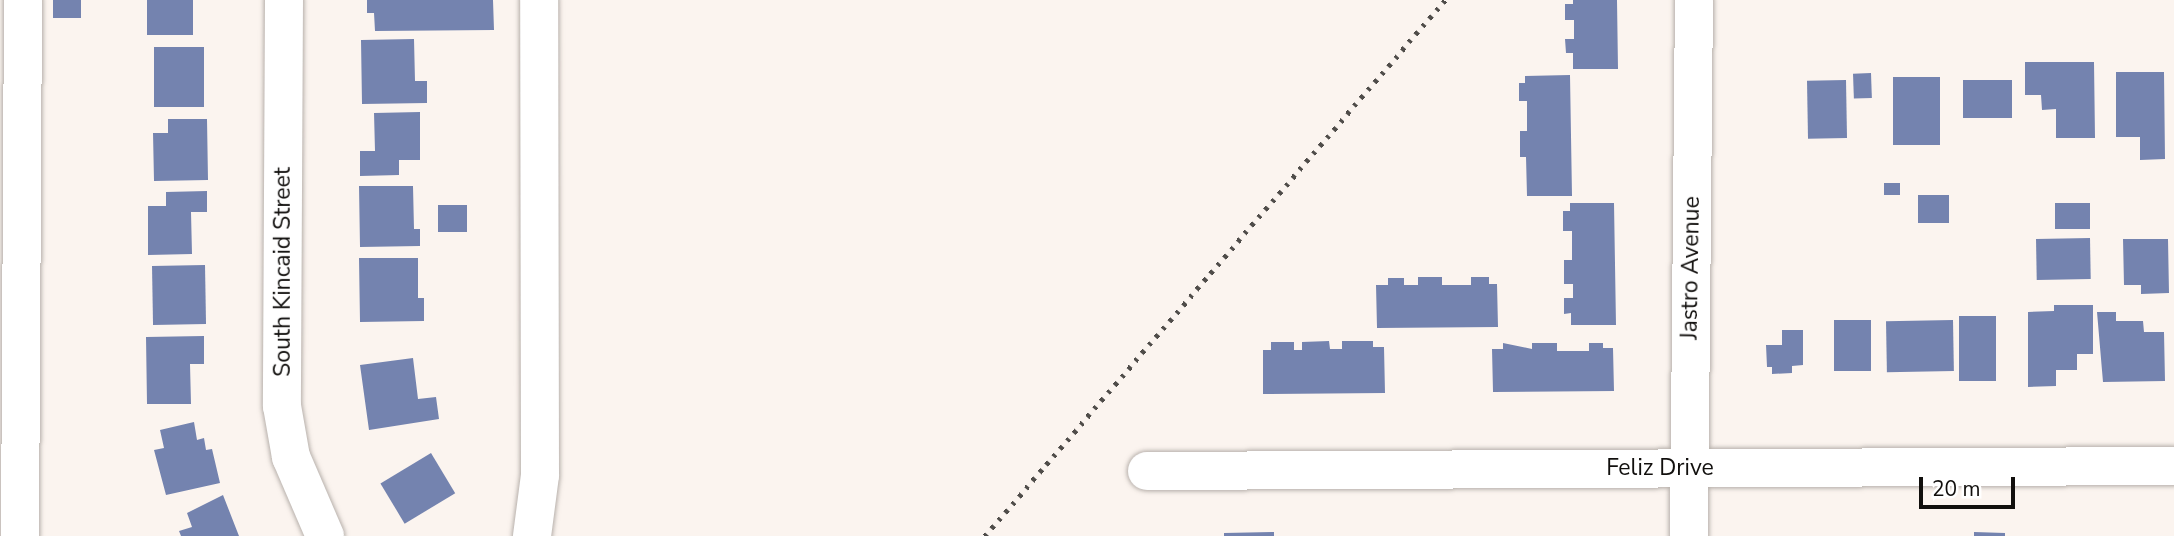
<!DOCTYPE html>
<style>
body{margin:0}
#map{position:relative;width:2174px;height:536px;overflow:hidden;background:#fbf4ef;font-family:"Nunito Sans",sans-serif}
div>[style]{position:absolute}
.building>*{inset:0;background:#7483af;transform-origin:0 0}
.roads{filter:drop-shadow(0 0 2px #b8b1ac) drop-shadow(0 0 2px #b8b1ac)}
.minor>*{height:38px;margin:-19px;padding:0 19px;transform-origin:19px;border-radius:19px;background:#fff}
.rail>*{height:5px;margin-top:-2.5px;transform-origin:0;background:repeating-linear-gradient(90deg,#4f4c49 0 3.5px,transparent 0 10.5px)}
span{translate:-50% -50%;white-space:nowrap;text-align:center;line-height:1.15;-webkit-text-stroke:5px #fff;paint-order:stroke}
.street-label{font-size:23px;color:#110f0d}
.scale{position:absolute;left:1919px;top:477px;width:96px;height:32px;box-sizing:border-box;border:4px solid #110f0d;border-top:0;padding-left:9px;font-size:21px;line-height:24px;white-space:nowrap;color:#110f0d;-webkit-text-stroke:5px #fff;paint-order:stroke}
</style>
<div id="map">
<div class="building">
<i style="left:53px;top:0;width:28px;height:18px"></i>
<i style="left:147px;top:0;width:46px;height:35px"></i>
<i style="clip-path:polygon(367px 0,493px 0,494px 30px,375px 31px,374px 13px,367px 13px)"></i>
<i style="clip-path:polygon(1573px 0,1617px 0,1618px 69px,1573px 69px,1573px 53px,1566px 53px,1565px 39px,1574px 39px,1574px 20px,1565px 20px,1565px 4px,1573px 4px)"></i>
<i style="clip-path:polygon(414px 39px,415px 81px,427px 81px,427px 103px,362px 104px,361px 40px)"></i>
<i style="left:154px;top:47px;width:50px;height:60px"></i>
<i style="clip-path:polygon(2025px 62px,2094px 62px,2095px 138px,2056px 138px,2056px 109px,2042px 110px,2041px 95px,2025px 95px)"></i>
<i style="clip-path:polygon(2116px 72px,2164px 72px,2165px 159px,2140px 160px,2140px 137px,2116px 137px)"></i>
<i style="left:1871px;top:73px;width:25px;height:18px;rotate:88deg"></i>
<i style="clip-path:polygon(1570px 75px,1572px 196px,1527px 196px,1526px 157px,1520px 157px,1520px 131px,1527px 131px,1527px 101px,1519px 101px,1519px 83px,1525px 83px,1525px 76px)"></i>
<i style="left:1940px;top:77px;width:68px;height:47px;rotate:90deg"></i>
<i style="left:1846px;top:80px;width:58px;height:39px;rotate:89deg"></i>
<i style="left:1963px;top:80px;width:49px;height:38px"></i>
<i style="clip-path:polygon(420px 112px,420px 160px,399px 160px,399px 175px,360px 176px,360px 151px,375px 151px,374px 113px)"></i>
<i style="clip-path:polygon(168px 119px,207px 119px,208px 180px,154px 181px,153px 133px,168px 133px)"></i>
<i style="left:1900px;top:183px;width:12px;height:16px;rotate:90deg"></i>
<i style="clip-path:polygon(359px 186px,413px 186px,414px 229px,420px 229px,420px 246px,360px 247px)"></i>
<i style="clip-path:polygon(207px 191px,207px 212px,191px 212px,192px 254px,148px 255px,148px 206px,166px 206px,166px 192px)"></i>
<i style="left:1918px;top:195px;width:31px;height:28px"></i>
<i style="clip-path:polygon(1570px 203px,1614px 203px,1616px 325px,1571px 325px,1571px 313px,1564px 314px,1564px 298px,1573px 298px,1573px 284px,1564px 284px,1564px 260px,1572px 260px,1572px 231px,1563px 231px,1563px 211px,1570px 211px)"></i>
<i style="left:2055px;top:203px;width:35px;height:26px"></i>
<i style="left:438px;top:205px;width:29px;height:27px"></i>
<i style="left:2090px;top:238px;width:41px;height:54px;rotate:89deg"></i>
<i style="clip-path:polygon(2123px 239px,2168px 239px,2169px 293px,2141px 294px,2141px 285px,2124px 285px)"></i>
<i style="clip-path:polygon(359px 258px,418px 258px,418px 298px,424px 298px,424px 321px,360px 322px)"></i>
<i style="left:205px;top:265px;width:59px;height:53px;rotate:89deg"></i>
<i style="clip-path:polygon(1418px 277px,1442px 277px,1442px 285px,1471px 285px,1471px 277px,1489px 277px,1489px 284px,1497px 284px,1498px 327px,1377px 328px,1376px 285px,1388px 285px,1388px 278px,1404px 278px,1404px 285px,1418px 285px)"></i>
<i style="clip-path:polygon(2054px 305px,2093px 305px,2093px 354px,2077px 354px,2077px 370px,2056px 370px,2056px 386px,2028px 387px,2028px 312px,2054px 311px)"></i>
<i style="clip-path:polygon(2097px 312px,2116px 312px,2116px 321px,2143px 321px,2144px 332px,2164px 332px,2165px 381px,2103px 382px)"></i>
<i style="left:1959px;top:316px;width:37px;height:65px"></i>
<i style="left:1871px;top:320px;width:51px;height:37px;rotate:90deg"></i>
<i style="left:1953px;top:320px;width:51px;height:67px;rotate:89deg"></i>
<i style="clip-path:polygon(1782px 330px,1803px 330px,1803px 365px,1792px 366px,1792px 373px,1772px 374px,1772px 367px,1767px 367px,1766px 345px,1782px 345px)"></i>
<i style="clip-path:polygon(204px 336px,204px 364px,190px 364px,191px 404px,147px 404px,146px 337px)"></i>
<i style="clip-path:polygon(1329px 341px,1330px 349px,1342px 349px,1342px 341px,1373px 341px,1373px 347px,1384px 347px,1385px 393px,1263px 394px,1263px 350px,1271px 350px,1271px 342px,1294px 342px,1294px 350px,1302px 350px,1302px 342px)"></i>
<i style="clip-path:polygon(1503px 343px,1532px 349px,1532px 343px,1557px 343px,1557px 351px,1589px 351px,1589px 343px,1603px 343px,1603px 348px,1613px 348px,1614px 391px,1493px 392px,1492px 349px,1503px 349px)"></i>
<i style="clip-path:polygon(413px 358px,418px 399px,436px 397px,439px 419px,369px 430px,360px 365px)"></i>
<i style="clip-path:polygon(194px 422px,197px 440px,204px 438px,206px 450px,212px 449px,220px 483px,166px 495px,154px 450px,164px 448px,160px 430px)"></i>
<i style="left:431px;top:453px;width:47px;height:59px;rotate:59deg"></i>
<i style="clip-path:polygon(223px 495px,239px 536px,181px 536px,179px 531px,192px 527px,187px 513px)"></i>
<i style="clip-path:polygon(1274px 532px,1274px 536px,1224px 536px,1224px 533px)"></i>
<i style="clip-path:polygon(1974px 532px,2005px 533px,2005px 536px,1974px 536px)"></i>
</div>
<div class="roads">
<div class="minor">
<i style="left:284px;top:0;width:406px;rotate:90.3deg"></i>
<i style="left:282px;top:406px;width:52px;rotate:80deg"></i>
<i style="left:291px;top:457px;width:86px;rotate:66.7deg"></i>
<i style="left:1147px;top:471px;width:1027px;rotate:-0.28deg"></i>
<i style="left:20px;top:536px;width:536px;rotate:-89.68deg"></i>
<i style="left:532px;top:536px;width:62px;rotate:-82.5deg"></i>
<i style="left:540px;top:475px;width:475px;rotate:-90.1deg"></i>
<i style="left:1689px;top:536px;width:536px;rotate:-89.47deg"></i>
</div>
</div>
<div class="rail">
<i style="left:985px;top:536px;width:706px;rotate:-49.36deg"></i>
</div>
<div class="street-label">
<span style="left:1691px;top:268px;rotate:-89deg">Jastro Avenue</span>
<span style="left:283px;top:272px;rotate:-90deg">South Kincaid Street</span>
<span style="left:1660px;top:468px">Feliz Drive</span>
</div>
<div class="scale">20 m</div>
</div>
